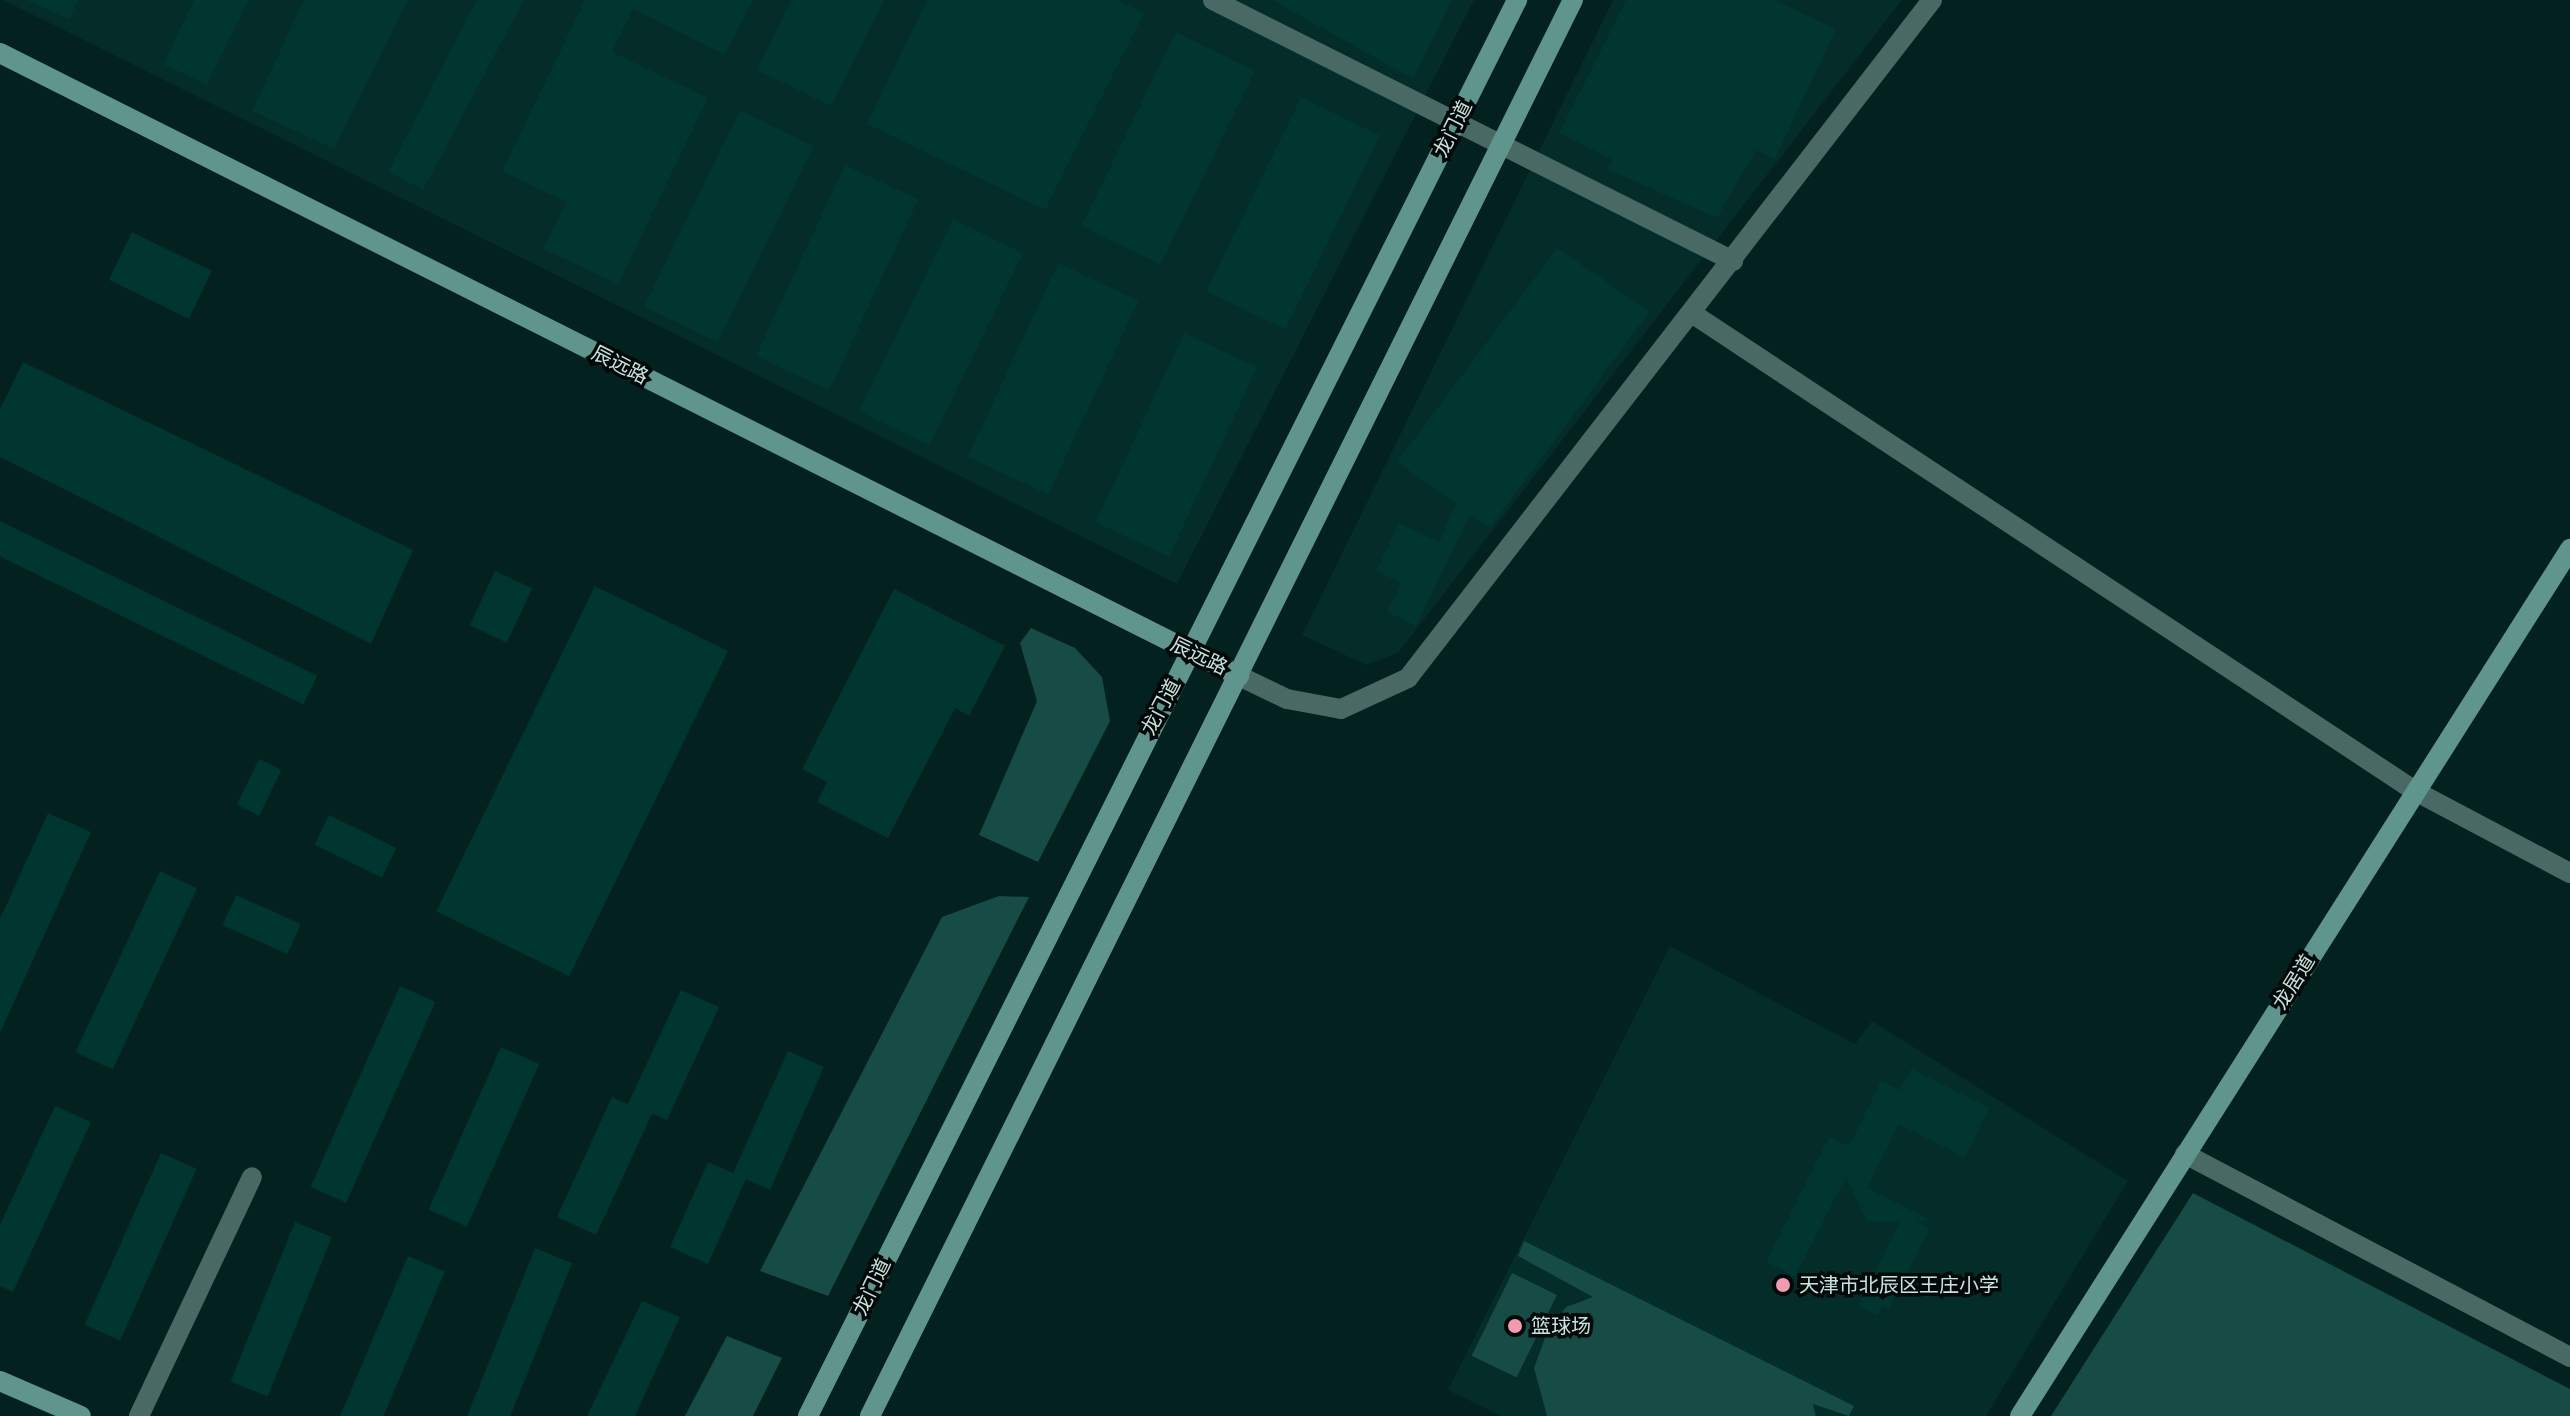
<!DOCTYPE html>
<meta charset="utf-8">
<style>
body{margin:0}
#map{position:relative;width:2570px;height:1416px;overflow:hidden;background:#03211e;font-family:"DejaVu Sans","Noto Sans SC",sans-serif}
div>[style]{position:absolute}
.built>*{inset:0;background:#042c28}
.green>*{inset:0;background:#174b45;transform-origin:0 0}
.building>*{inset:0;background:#013530;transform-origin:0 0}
.street>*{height:20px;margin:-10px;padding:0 10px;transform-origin:10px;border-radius:10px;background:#486964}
.secondary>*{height:20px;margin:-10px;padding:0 10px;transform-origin:10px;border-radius:10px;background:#60958e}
.dots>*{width:22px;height:22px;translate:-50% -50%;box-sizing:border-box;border:4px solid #000907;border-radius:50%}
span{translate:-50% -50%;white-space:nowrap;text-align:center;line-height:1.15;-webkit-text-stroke:7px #000907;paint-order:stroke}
.street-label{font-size:20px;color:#cde2de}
.poi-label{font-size:20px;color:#cde2de}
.left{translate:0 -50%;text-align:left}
</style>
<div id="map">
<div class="built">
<i style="clip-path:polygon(3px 0,1474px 0,1177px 584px)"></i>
<i style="clip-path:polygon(1613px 0,1902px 0,1398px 653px,1366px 665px,1302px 635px)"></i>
<i style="clip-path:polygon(1670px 946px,1855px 1044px,1872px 1021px,2128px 1181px,1986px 1416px,1501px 1416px,1448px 1390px)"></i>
</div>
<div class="green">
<i style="clip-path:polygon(1031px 628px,1075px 648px,1102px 677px,1110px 721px,1038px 862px,979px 835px,1037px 701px,1020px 643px)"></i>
<i style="clip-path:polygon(999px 896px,1029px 897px,828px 1296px,760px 1271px,942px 917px)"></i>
<i style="clip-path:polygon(2193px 1193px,2570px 1389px,2570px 1416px,2051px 1416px)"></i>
<i style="clip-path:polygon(1524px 1241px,1854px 1406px,1849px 1416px,1813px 1404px,1816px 1416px,1547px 1416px,1534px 1368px,1547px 1332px,1566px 1307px,1593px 1297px,1518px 1256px)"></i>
<i style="left:1512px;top:1273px;width:50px;height:92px;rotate:26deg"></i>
<i style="clip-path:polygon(727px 1336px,782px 1358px,753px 1416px,685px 1416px)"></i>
</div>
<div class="building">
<i style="clip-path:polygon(27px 0,78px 0,69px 20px)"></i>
<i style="clip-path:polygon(194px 0,249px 0,207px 85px,163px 64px)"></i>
<i style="clip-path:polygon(304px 0,408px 0,334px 149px,252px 111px)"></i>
<i style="clip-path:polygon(477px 0,524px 0,423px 190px,388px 172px)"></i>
<i style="clip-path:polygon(585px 0,753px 0,725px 55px,633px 9px,612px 52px,708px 98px,618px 284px,543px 249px,566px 202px,502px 171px)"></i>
<i style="clip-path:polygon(791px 0,884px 0,831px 106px,757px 70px)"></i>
<i style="clip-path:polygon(927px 0,1118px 0,1144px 13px,1045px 210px,867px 124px)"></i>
<i style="clip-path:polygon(1272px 0,1452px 0,1413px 79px)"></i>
<i style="clip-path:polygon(1626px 0,1774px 0,1836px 29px,1775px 159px,1756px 150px,1717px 218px,1607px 169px,1613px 160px,1559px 133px)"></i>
<i style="left:1176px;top:32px;width:88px;height:216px;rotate:26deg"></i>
<i style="left:1301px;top:97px;width:88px;height:216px;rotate:26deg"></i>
<i style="left:740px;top:110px;width:82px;height:219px;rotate:26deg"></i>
<i style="left:845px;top:165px;width:81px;height:211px;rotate:25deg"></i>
<i style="left:953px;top:219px;width:78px;height:214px;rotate:26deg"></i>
<i style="left:132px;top:232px;width:89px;height:53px;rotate:26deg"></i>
<i style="clip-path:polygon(1557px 248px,1650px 311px,1490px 528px,1470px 515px,1416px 626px,1387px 612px,1402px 583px,1376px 571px,1399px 523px,1439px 542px,1456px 504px,1397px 462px)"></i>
<i style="left:1058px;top:263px;width:89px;height:214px;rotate:25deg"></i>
<i style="left:1184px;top:333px;width:81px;height:209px;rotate:25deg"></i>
<i style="clip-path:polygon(23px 362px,413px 550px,371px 644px,0 457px,0 409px)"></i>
<i style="left:0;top:521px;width:353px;height:32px;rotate:26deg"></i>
<i style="left:495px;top:571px;width:41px;height:60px;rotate:25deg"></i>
<i style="left:595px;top:586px;width:148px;height:362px;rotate:26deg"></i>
<i style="clip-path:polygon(894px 589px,1005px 646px,969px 716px,955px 708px,888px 838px,817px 802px,827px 782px,802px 769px)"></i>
<i style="left:259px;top:759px;width:25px;height:51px;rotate:26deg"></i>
<i style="clip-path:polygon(48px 813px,91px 832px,0 1033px,0 919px)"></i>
<i style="left:329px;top:815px;width:75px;height:33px;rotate:26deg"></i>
<i style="left:160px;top:871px;width:41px;height:200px;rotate:25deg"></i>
<i style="left:236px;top:895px;width:71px;height:33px;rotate:24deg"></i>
<i style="left:400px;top:986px;width:39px;height:220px;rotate:24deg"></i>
<i style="clip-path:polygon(681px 990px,719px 1007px,667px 1120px,652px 1114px,596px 1235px,557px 1217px,612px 1097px,628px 1104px)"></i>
<i style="left:501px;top:1047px;width:42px;height:178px;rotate:24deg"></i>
<i style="clip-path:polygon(788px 1051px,824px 1067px,770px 1190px,746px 1179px,708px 1264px,670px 1247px,708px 1162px,733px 1173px)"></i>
<i style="clip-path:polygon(1911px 1069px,1989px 1108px,1965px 1157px,1899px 1124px,1867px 1188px,1931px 1220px,1916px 1221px,1930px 1228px,1889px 1308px,1883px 1305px,1878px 1316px,1858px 1305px,1900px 1222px,1867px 1221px,1846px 1177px,1795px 1277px,1766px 1262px,1829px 1137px,1849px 1146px,1881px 1081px,1900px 1090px)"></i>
<i style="clip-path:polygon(55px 1106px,91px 1122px,13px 1292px,0 1286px,0 1225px)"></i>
<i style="left:161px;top:1153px;width:39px;height:188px;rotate:24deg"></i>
<i style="left:295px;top:1222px;width:40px;height:172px;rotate:22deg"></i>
<i style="left:535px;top:1248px;width:40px;height:184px;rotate:22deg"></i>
<i style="left:408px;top:1256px;width:40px;height:175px;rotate:23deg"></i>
<i style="clip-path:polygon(642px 1301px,680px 1317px,635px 1416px,587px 1416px)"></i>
</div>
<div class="street">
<i style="left:1213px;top:0;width:582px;rotate:26.65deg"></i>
<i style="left:1693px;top:314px;width:865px;rotate:33.45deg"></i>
<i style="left:2415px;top:791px;width:175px;rotate:27.9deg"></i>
<i style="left:1239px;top:676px;width:53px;rotate:25.6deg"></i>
<i style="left:1287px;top:699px;width:55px;rotate:10.5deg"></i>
<i style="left:1341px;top:709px;width:74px;rotate:-24.8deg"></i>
<i style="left:1408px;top:678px;width:857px;rotate:-52.3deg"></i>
<i style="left:2185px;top:1154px;width:435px;rotate:27.8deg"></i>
<i style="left:139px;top:1416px;width:264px;rotate:-64.7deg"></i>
</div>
<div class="secondary">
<i style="left:0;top:53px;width:1387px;rotate:26.69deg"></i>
<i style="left:0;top:1381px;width:88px;rotate:23.4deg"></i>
<i style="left:808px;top:1416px;width:1584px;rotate:-63.4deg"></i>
<i style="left:870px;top:1416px;width:1581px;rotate:-63.6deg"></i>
<i style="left:2020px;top:1416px;width:1027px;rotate:-57.61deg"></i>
</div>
<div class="dots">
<i style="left:1783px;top:1285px;background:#f29aaf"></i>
<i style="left:1515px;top:1326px;background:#f29aaf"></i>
</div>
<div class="street-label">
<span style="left:1453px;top:129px;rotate:-63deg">龙门道</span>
<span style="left:620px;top:365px;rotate:27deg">辰远路</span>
<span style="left:1199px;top:656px;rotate:26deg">辰远路</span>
<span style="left:1161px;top:707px;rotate:-62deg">龙门道</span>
<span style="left:2294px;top:982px;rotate:-58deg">龙居道</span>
<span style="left:872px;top:1287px;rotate:-64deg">龙门道</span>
</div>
<div class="poi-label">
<span class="left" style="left:1799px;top:1285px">天津市北辰区王庄小学</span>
<span class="left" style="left:1531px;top:1326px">篮球场</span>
</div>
</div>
